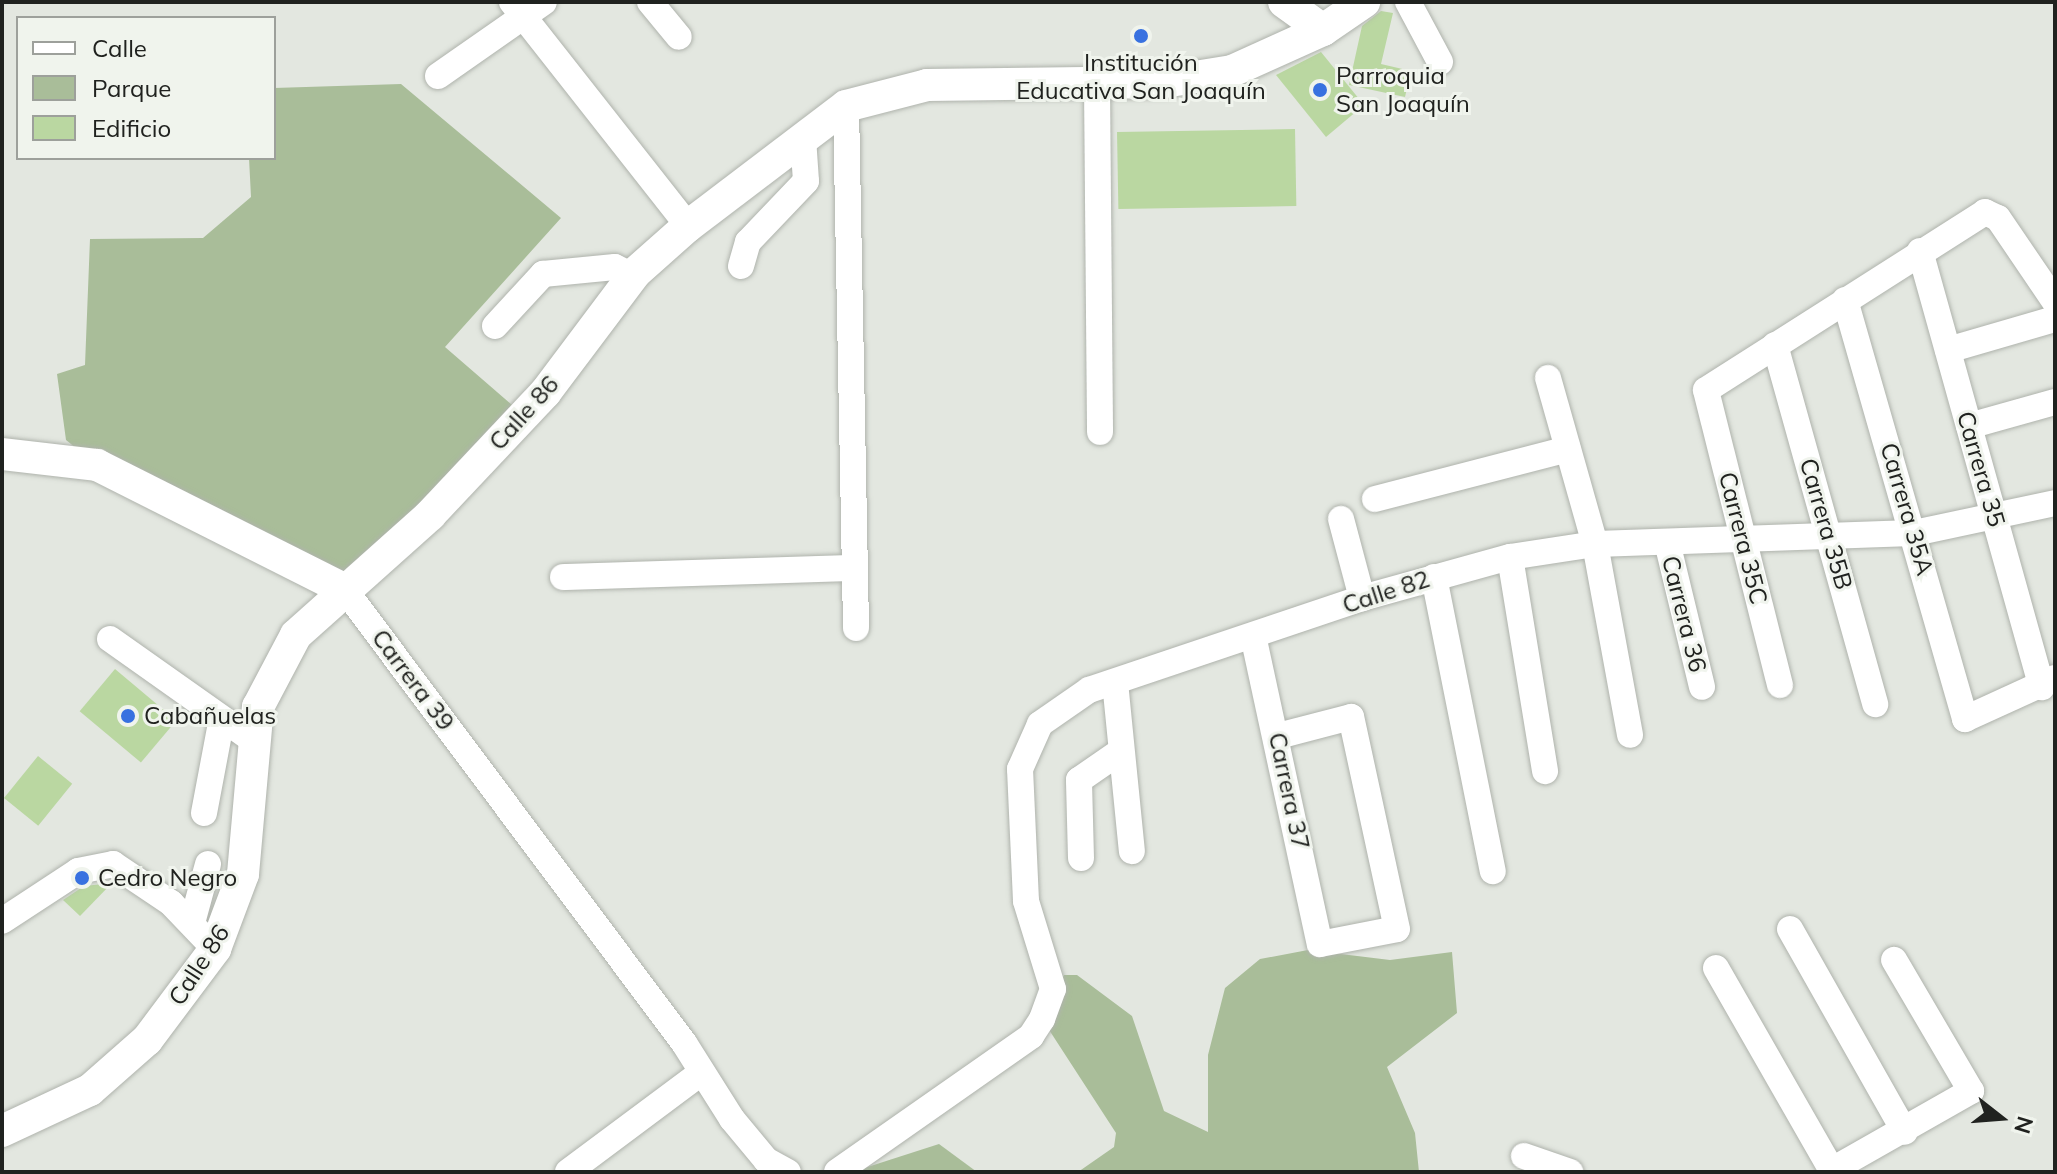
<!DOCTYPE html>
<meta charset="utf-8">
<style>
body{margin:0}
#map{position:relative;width:2057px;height:1174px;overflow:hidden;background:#e3e7e0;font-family:Mulish,sans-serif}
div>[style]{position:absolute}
.green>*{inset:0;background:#a9bd99}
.building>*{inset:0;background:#bad7a1;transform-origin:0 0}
.roads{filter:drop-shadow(0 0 2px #afb3ac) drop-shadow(0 0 2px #afb3ac)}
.minor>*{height:26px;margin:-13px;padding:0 13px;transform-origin:13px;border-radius:13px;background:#fff}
.major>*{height:32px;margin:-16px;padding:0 16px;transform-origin:16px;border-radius:16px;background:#fff}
.dots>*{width:22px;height:22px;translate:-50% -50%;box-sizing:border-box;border:4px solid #f0f4ed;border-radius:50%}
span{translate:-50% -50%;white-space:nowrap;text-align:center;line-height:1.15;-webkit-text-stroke:6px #f0f4ed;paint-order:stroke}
.poi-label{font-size:24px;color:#20221f}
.left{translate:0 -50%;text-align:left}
.street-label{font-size:24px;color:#20221f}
.frame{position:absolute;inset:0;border:4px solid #20221f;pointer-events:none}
.legend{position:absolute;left:16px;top:16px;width:260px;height:144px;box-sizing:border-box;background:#f0f4ed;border:2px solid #9da09b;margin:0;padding:10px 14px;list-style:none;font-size:24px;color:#20221f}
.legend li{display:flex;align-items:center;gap:16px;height:40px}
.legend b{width:40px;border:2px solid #9da09b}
.north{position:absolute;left:1961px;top:1078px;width:80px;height:80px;-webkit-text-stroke:6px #f0f4ed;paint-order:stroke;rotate:107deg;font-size:22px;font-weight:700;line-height:32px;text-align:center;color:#20221f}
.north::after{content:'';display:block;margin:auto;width:28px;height:36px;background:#20221f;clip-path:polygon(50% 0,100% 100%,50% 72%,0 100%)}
</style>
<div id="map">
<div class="green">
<i style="clip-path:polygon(401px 84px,561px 218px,445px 347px,519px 411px,342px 585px,97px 465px,66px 440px,57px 374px,85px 365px,90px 239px,203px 238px,251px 197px,249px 158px,274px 158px,274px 88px)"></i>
<i style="clip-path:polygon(1308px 950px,1390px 960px,1452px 952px,1457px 1013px,1387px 1067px,1415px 1133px,1419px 1172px,1078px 1172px,1114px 1147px,1116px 1133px,1042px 1019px,1064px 975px,1077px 975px,1132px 1016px,1164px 1111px,1208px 1132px,1208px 1055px,1225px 988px,1260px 959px)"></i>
<i style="clip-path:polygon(939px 1144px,977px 1172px,852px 1172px)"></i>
</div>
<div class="building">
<i style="clip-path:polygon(1381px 11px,1393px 13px,1381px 64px,1411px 71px,1405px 97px,1349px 85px,1362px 26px)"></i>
<i style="clip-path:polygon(1321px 52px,1364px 105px,1326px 137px,1276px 75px)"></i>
<i style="left:1295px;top:129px;width:77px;height:178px;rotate:89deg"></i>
<i style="left:115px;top:669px;width:80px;height:55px;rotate:40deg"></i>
<i style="left:38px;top:756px;width:44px;height:54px;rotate:39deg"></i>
<i style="clip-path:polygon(112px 883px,80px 916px,63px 900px,84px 886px)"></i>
</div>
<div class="roads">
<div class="minor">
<i style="left:512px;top:2px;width:285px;rotate:51.8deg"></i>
<i style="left:650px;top:2px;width:45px;rotate:50.4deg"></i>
<i style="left:1408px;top:2px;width:68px;rotate:61.9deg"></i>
<i style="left:438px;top:76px;width:129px;rotate:-34.9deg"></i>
<i style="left:1097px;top:85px;width:347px;rotate:89.5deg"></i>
<i style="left:846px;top:106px;width:522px;rotate:88.9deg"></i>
<i style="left:1920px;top:251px;width:453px;rotate:74.4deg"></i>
<i style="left:741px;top:266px;width:25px;rotate:-74deg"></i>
<i style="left:748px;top:242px;width:84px;rotate:-46.4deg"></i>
<i style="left:806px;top:181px;width:43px;rotate:-94deg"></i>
<i style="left:1845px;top:300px;width:436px;rotate:74deg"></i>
<i style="left:1965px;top:719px;width:99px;rotate:-24.5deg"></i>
<i style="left:495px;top:326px;width:71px;rotate:-47.3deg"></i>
<i style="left:543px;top:274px;width:72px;rotate:-5.6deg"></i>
<i style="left:615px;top:267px;width:20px;rotate:27deg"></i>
<i style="left:1775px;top:345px;width:373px;rotate:74.4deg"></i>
<i style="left:1948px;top:350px;width:111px;rotate:-16.2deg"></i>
<i style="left:1548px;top:378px;width:173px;rotate:74.2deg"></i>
<i style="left:1595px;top:544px;width:194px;rotate:79.6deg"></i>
<i style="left:1969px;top:426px;width:89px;rotate:-15.6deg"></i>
<i style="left:1375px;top:499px;width:199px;rotate:-14.5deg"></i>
<i style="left:1341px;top:519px;width:82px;rotate:75.1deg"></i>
<i style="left:1667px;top:542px;width:149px;rotate:76.4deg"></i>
<i style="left:1510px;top:557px;width:217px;rotate:80.7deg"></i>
<i style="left:563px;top:577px;width:290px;rotate:-1.8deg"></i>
<i style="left:1434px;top:577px;width:300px;rotate:78.7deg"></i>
<i style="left:345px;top:590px;width:566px;rotate:53.19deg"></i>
<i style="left:684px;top:1043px;width:90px;rotate:57.7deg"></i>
<i style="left:732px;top:1119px;width:53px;rotate:50.3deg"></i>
<i style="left:766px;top:1160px;width:25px;rotate:29deg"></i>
<i style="left:110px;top:639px;width:176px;rotate:35.3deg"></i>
<i style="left:1254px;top:640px;width:311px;rotate:77.8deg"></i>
<i style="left:1320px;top:944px;width:78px;rotate:-11deg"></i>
<i style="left:1397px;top:929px;width:217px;rotate:-102.2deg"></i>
<i style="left:1351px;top:717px;width:75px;rotate:165.4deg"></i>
<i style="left:1115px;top:682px;width:170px;rotate:84.3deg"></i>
<i style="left:1780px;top:685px;width:304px;rotate:-104.1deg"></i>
<i style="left:1706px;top:390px;width:331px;rotate:-32.5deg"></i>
<i style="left:1985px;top:212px;width:14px;rotate:25deg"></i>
<i style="left:1998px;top:218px;width:102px;rotate:55.8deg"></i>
<i style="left:204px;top:813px;width:92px;rotate:-79.3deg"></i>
<i style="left:1081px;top:858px;width:78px;rotate:-91.5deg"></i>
<i style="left:1079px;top:780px;width:51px;rotate:-34.6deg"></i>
<i style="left:2px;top:921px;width:91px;rotate:-33.3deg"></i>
<i style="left:78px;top:871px;width:36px;rotate:-11deg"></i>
<i style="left:113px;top:864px;width:70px;rotate:33.9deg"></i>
<i style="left:171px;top:903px;width:64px;rotate:46.3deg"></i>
<i style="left:192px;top:923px;width:61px;rotate:-74.8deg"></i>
<i style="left:1790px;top:929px;width:233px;rotate:60.5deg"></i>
<i style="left:1716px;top:968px;width:235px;rotate:60.2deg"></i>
<i style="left:1524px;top:1156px;width:49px;rotate:19.2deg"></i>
<i style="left:1832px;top:1170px;width:160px;rotate:-29.6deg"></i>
<i style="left:1971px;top:1091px;width:152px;rotate:-120.4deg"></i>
<i style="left:568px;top:1172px;width:167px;rotate:-36.7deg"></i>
<i style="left:837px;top:1172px;width:237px;rotate:-35deg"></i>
<i style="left:1031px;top:1036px;width:20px;rotate:-57deg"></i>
<i style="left:1042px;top:1019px;width:32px;rotate:-70deg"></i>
<i style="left:1053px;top:989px;width:92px;rotate:-107.1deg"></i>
<i style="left:1026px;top:901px;width:132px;rotate:-92.6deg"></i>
<i style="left:1020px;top:769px;width:49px;rotate:-66deg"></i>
<i style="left:1040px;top:724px;width:60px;rotate:-34.8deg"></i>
<i style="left:1089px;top:690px;width:288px;rotate:-18.6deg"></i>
<i style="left:1362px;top:598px;width:154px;rotate:-15.5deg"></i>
<i style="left:1510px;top:557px;width:86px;rotate:-8.7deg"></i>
<i style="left:1595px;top:544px;width:319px;rotate:-2deg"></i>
<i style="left:1914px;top:533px;width:144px;rotate:-12deg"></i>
</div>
<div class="major">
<i style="left:1284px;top:2px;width:48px;rotate:35.7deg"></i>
<i style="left:2px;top:454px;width:96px;rotate:6.6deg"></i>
<i style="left:97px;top:465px;width:278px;rotate:26.7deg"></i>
<i style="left:2px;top:1131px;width:97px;rotate:-25deg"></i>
<i style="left:90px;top:1090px;width:76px;rotate:-41.3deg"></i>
<i style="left:147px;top:1040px;width:114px;rotate:-53.2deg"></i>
<i style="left:215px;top:949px;width:80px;rotate:-69.5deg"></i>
<i style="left:243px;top:874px;width:168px;rotate:-84.9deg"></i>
<i style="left:258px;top:707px;width:81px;rotate:-62.2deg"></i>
<i style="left:296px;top:635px;width:180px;rotate:-41.8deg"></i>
<i style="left:430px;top:515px;width:168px;rotate:-46.7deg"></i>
<i style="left:545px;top:393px;width:150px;rotate:-53.1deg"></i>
<i style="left:635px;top:273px;width:71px;rotate:-41.6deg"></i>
<i style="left:688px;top:226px;width:198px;rotate:-37.2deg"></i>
<i style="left:846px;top:106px;width:84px;rotate:-14.5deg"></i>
<i style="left:927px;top:85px;width:237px;rotate:-0.7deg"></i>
<i style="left:1164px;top:82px;width:69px;rotate:-9.2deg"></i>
<i style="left:1232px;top:71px;width:100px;rotate:-24.3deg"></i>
<i style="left:1323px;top:30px;width:50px;rotate:-34.3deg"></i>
</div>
</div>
<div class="dots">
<i style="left:1141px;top:36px;background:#3871e0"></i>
<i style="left:1320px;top:90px;background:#3871e0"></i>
<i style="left:128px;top:716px;background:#3871e0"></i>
<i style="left:82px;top:878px;background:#3871e0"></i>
</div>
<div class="poi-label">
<span style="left:1141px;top:77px">Institución<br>Educativa San Joaquín</span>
<span class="left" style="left:1336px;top:90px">Parroquia<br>San Joaquín</span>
<span class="left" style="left:144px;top:716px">Cabañuelas</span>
<span class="left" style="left:98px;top:878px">Cedro Negro</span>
</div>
<div class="street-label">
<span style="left:524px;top:413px;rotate:-48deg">Calle 86</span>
<span style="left:1981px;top:469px;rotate:74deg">Carrera 35</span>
<span style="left:1907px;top:509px;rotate:74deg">Carrera 35A</span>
<span style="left:1826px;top:524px;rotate:74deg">Carrera 35B</span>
<span style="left:1743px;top:538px;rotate:76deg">Carrera 35C</span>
<span style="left:1386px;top:592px;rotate:-18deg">Calle 82</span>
<span style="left:1684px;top:614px;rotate:76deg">Carrera 36</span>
<span style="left:413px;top:680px;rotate:53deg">Carrera 39</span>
<span style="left:1289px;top:791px;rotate:78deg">Carrera 37</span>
<span style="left:199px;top:965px;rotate:-57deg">Calle 86</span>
</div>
<div class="frame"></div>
<ul class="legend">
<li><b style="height:10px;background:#fff"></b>Calle</li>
<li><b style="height:22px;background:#a9bd99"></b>Parque</li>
<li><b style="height:22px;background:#bad7a1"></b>Edificio</li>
</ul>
<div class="north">N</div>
</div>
